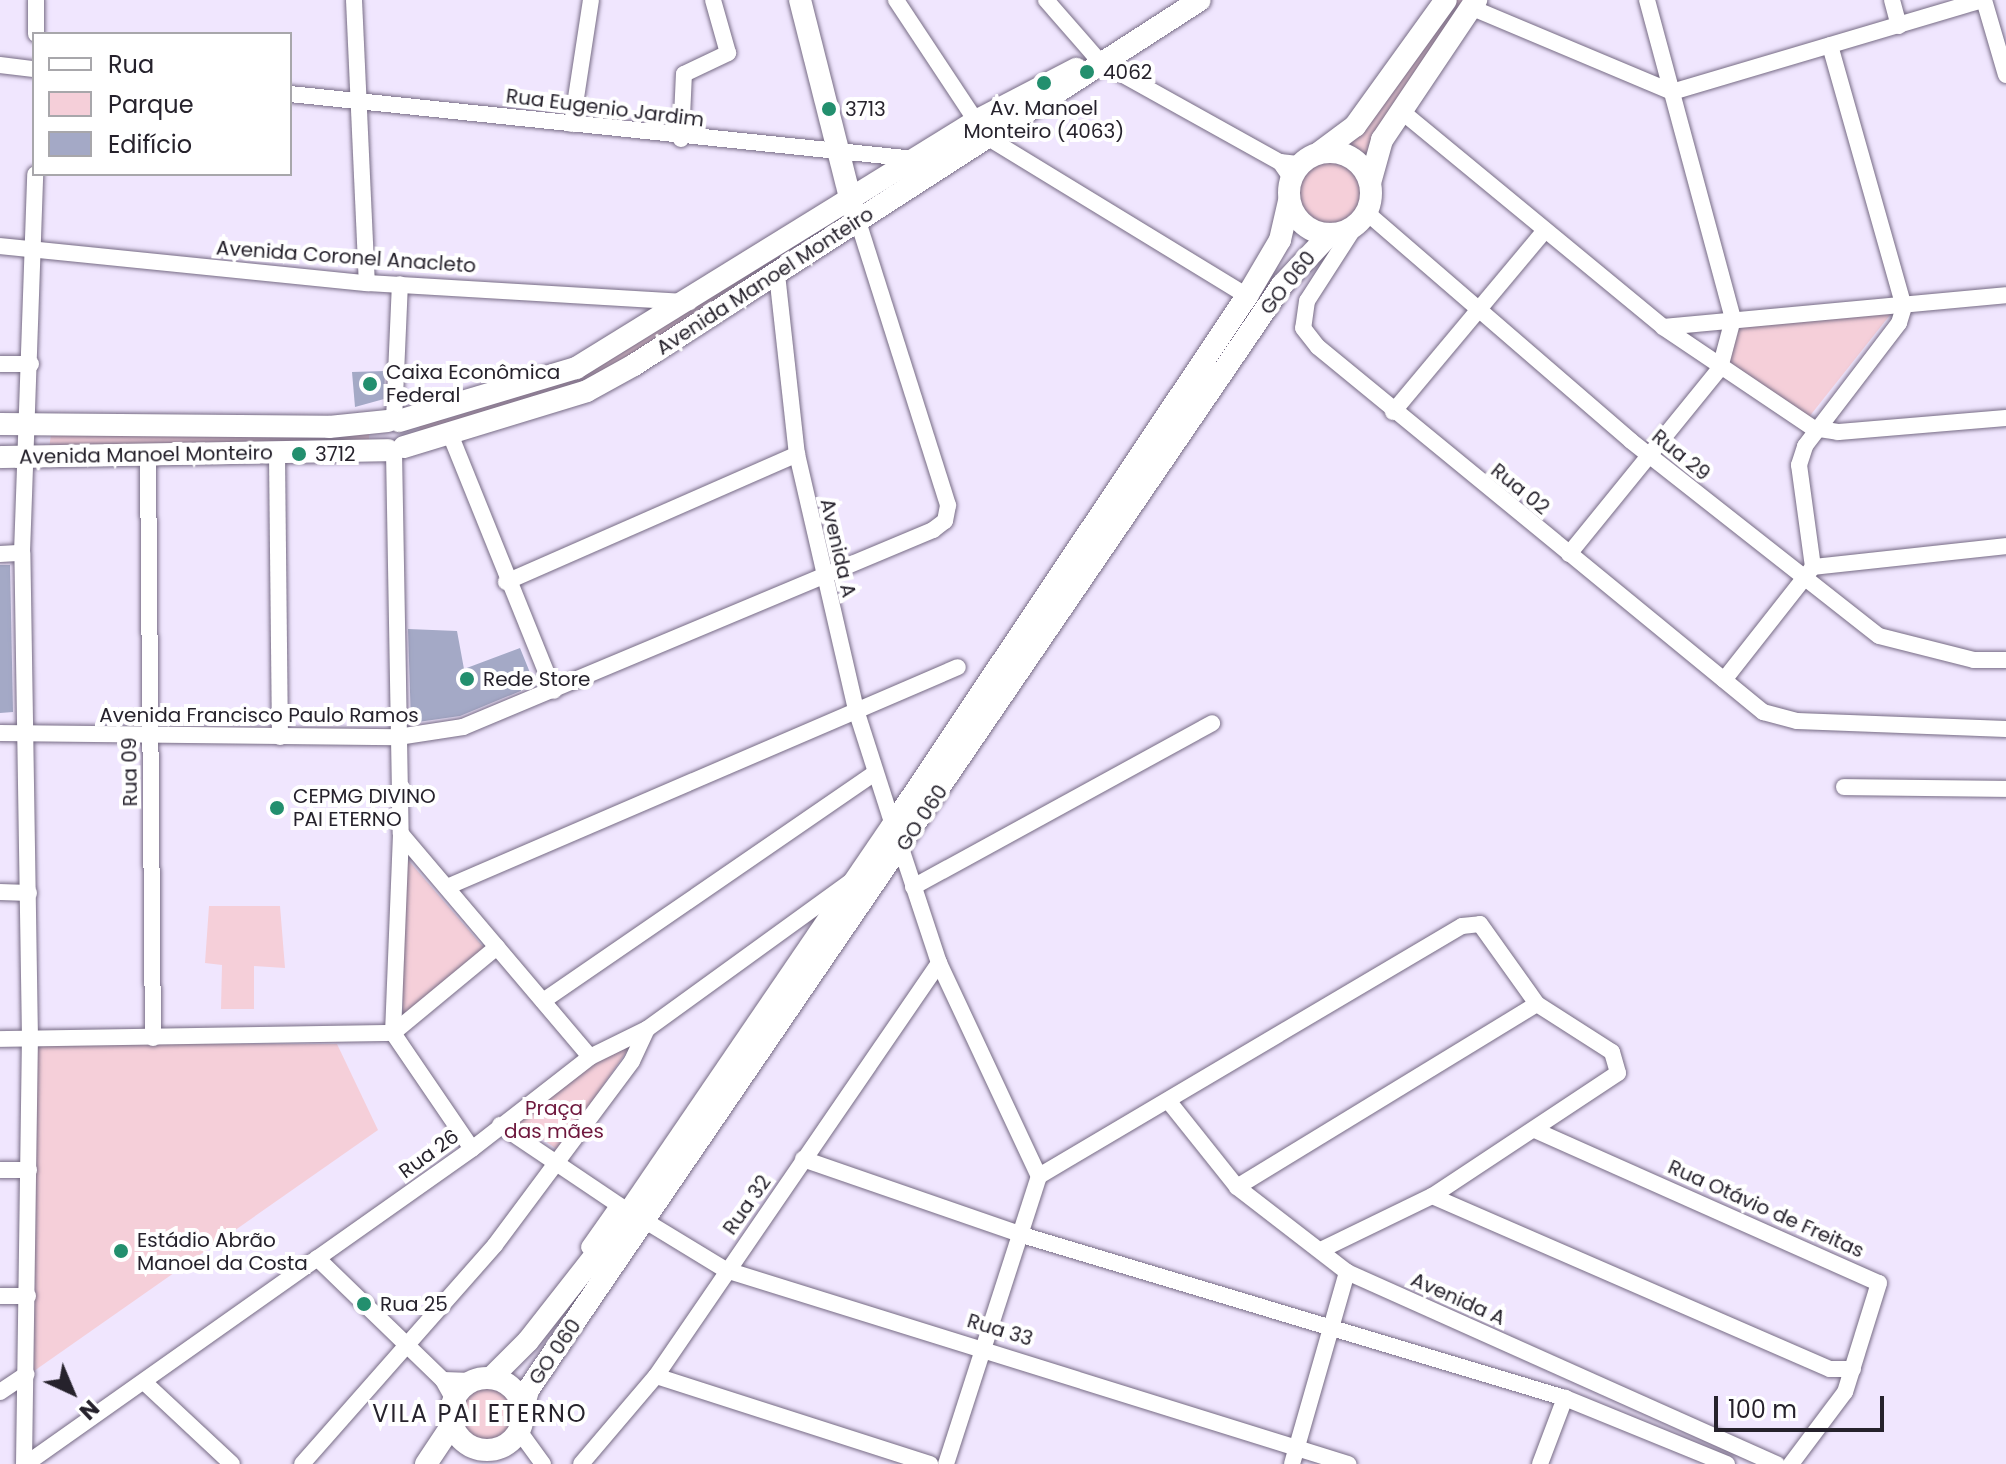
<!DOCTYPE html>
<meta charset="utf-8">
<style>
body{margin:0}
#map{position:relative;width:2006px;height:1464px;overflow:hidden;background:#f0e6fe;font-family:Poppins,sans-serif}
div>[style]{position:absolute}
.green>*{inset:0;background:#f5cfd9}
.round{border-radius:50%}
.building>*{inset:0;background:#a4a9c6}
.roads{filter:drop-shadow(0 0 2px #766b84) drop-shadow(0 0 2px #766b84)}
.minor>*{height:16px;margin:-8px;padding:0 8px;transform-origin:8px;border-radius:8px;background:#fff}
.major>*{height:22px;margin:-11px;padding:0 11px;transform-origin:11px;border-radius:11px;background:#fff}
.major>.ring{margin:-11px;padding:0;box-sizing:content-box;background:none;border:22px solid #fff;border-radius:50%}
.dots>*{width:22px;height:22px;translate:-50% -50%;box-sizing:border-box;border:4px solid #fff;border-radius:50%}
span{translate:-50% -50%;white-space:nowrap;text-align:center;line-height:1.15;-webkit-text-stroke:8px #fff;paint-order:stroke}
.poi-label{font-size:20px;color:#26222c}
.left{translate:0 -50%;text-align:left}
.street-label{font-size:20px;color:#26222c}
.park-label{font-size:20px;color:#6e173d}
.quarter-label{font-size:24px;color:#26222c;letter-spacing:2px}
.legend{position:absolute;left:32px;top:32px;width:260px;height:144px;box-sizing:border-box;background:#fff;border:2px solid #a8a7ab;margin:0;padding:10px 14px;list-style:none;font-size:24px;color:#26222c}
.legend li{display:flex;align-items:center;gap:16px;height:40px}
.legend b{width:40px;border:2px solid #a8a7ab}
.north{position:absolute;left:32px;top:1352px;width:80px;height:80px;-webkit-text-stroke:6px #fff;paint-order:stroke;rotate:136deg;font-size:22px;font-weight:700;line-height:32px;text-align:center;color:#26222c}
.north::after{content:'';display:block;margin:auto;width:28px;height:36px;background:#26222c;clip-path:polygon(50% 0,100% 100%,50% 72%,0 100%)}
.scale{position:absolute;left:1714px;top:1396px;width:170px;height:36px;box-sizing:border-box;border:4px solid #26222c;border-top:0;padding-left:10px;font-size:24px;line-height:28px;white-space:nowrap;color:#26222c;-webkit-text-stroke:6px #fff;paint-order:stroke}
</style>
<div id="map">
<div class="green">
<i style="clip-path:polygon(1455px 0,1464px 0,1364px 166px,1333px 149px,1362px 131px,1384px 104px)"></i>
<i class="round" style="left:1298px;top:161px;width:64px;height:64px"></i>
<i style="clip-path:polygon(832px 219px,833px 225px,586px 385px,420px 431px,418px 420px,447px 419px,561px 382px)"></i>
<i style="clip-path:polygon(1894px 310px,1809px 417px,1728px 365px,1739px 327px)"></i>
<i style="clip-path:polygon(52px 427px,369px 428px,369px 447px,49px 449px)"></i>
<i style="clip-path:polygon(402px 853px,485px 949px,403px 1016px)"></i>
<i style="clip-path:polygon(209px 906px,280px 906px,285px 968px,254px 966px,254px 1009px,221px 1009px,222px 965px,205px 963px)"></i>
<i style="clip-path:polygon(636px 1038px,558px 1150px,515px 1120px,597px 1057px)"></i>
<i style="clip-path:polygon(37px 1044px,337px 1044px,378px 1130px,34px 1371px)"></i>
<i class="round" style="left:455px;top:1383px;width:62px;height:62px"></i>
</div>
<div class="building">
<i style="clip-path:polygon(385px 371px,384px 399px,355px 407px,352px 372px)"></i>
<i style="clip-path:polygon(0 565px,10px 565px,13px 712px,0 713px)"></i>
<i style="clip-path:polygon(408px 629px,457px 631px,464px 669px,520px 648px,535px 685px,460px 716px,411px 723px)"></i>
</div>
<div class="roads">
<div class="minor">
<i style="left:36px;top:0;width:34px;rotate:90deg"></i>
<i style="left:354px;top:0;width:283px;rotate:87.4deg"></i>
<i style="left:896px;top:0;width:145px;rotate:56.5deg"></i>
<i style="left:1046px;top:0;width:82px;rotate:48.9deg"></i>
<i style="left:1100px;top:62px;width:206px;rotate:29.1deg"></i>
<i style="left:1280px;top:162px;width:19px;rotate:55deg"></i>
<i style="left:1647px;top:0;width:330px;rotate:74.9deg"></i>
<i style="left:1892px;top:0;width:27px;rotate:75deg"></i>
<i style="left:1984px;top:0;width:78px;rotate:73.7deg"></i>
<i style="left:1470px;top:7px;width:219px;rotate:22.8deg"></i>
<i style="left:1672px;top:92px;width:324px;rotate:-16.5deg"></i>
<i style="left:0;top:65px;width:34px;rotate:7deg"></i>
<i style="left:290px;top:94px;width:628px;rotate:5.94deg"></i>
<i style="left:1400px;top:110px;width:341px;rotate:39.5deg"></i>
<i style="left:1663px;top:327px;width:181px;rotate:34deg"></i>
<i style="left:1813px;top:428px;width:25px;rotate:9deg"></i>
<i style="left:1838px;top:432px;width:169px;rotate:-4.8deg"></i>
<i style="left:572px;top:124px;width:125px;rotate:-81.3deg"></i>
<i style="left:681px;top:139px;width:65px;rotate:-87.4deg"></i>
<i style="left:684px;top:74px;width:49px;rotate:-25.5deg"></i>
<i style="left:728px;top:53px;width:55px;rotate:-105.8deg"></i>
<i style="left:990px;top:139px;width:301px;rotate:31.4deg"></i>
<i style="left:1280px;top:162px;width:20px;rotate:6deg"></i>
<i style="left:1366px;top:212px;width:350px;rotate:40.8deg"></i>
<i style="left:1631px;top:441px;width:315px;rotate:38.2deg"></i>
<i style="left:1879px;top:636px;width:98px;rotate:14.2deg"></i>
<i style="left:1974px;top:660px;width:32px"></i>
<i style="left:1356px;top:225px;width:90px;rotate:122.8deg"></i>
<i style="left:1307px;top:301px;width:27px;rotate:98deg"></i>
<i style="left:1303px;top:328px;width:24px;rotate:52deg"></i>
<i style="left:1318px;top:347px;width:576px;rotate:39.36deg"></i>
<i style="left:1763px;top:712px;width:35px;rotate:15deg"></i>
<i style="left:1797px;top:721px;width:209px;rotate:2.2deg"></i>
<i style="left:0;top:246px;width:369px;rotate:5.8deg"></i>
<i style="left:367px;top:283px;width:323px;rotate:3.4deg"></i>
<i style="left:777px;top:274px;width:181px;rotate:83.7deg"></i>
<i style="left:797px;top:454px;width:266px;rotate:77deg"></i>
<i style="left:857px;top:713px;width:118px;rotate:72.2deg"></i>
<i style="left:1663px;top:327px;width:344px;rotate:-5.3deg"></i>
<i style="left:0;top:364px;width:31px"></i>
<i style="left:1393px;top:412px;width:237px;rotate:-50.1deg"></i>
<i style="left:394px;top:420px;width:136px;rotate:-87.5deg"></i>
<i style="left:450px;top:434px;width:277px;rotate:68deg"></i>
<i style="left:394px;top:451px;width:383px;rotate:89deg"></i>
<i style="left:401px;top:834px;width:199px;rotate:92.3deg"></i>
<i style="left:393px;top:1033px;width:140px;rotate:55.7deg"></i>
<i style="left:277px;top:454px;width:283px;rotate:89.4deg"></i>
<i style="left:148px;top:458px;width:580px;rotate:89.51deg"></i>
<i style="left:0;top:554px;width:22px;rotate:-3deg"></i>
<i style="left:1569px;top:554px;width:240px;rotate:-50.9deg"></i>
<i style="left:1720px;top:368px;width:51px;rotate:-75.1deg"></i>
<i style="left:1813px;top:567px;width:103px;rotate:-97.8deg"></i>
<i style="left:1799px;top:465px;width:20px;rotate:-72deg"></i>
<i style="left:1805px;top:446px;width:155px;rotate:-52.6deg"></i>
<i style="left:1899px;top:323px;width:17px;rotate:-73deg"></i>
<i style="left:1904px;top:307px;width:272px;rotate:-105.8deg"></i>
<i style="left:506px;top:582px;width:318px;rotate:-23.7deg"></i>
<i style="left:1724px;top:680px;width:144px;rotate:-51.8deg"></i>
<i style="left:1813px;top:567px;width:194px;rotate:-6.2deg"></i>
<i style="left:0;top:733px;width:398px;rotate:0.6deg"></i>
<i style="left:398px;top:737px;width:66px;rotate:-8.7deg"></i>
<i style="left:463px;top:727px;width:510px;rotate:-22.74deg"></i>
<i style="left:933px;top:530px;width:15px;rotate:-37deg"></i>
<i style="left:945px;top:521px;width:16px;rotate:-79deg"></i>
<i style="left:948px;top:505px;width:298px;rotate:-107.6deg"></i>
<i style="left:1844px;top:787px;width:162px;rotate:0.7deg"></i>
<i style="left:401px;top:834px;width:292px;rotate:49.7deg"></i>
<i style="left:901px;top:848px;width:121px;rotate:71.7deg"></i>
<i style="left:939px;top:963px;width:235px;rotate:64.9deg"></i>
<i style="left:447px;top:887px;width:556px;rotate:-23.29deg"></i>
<i style="left:913px;top:887px;width:341px;rotate:-28.7deg"></i>
<i style="left:0;top:892px;width:29px;rotate:2deg"></i>
<i style="left:543px;top:1001px;width:403px;rotate:-34.5deg"></i>
<i style="left:393px;top:1033px;width:135px;rotate:-39.6deg"></i>
<i style="left:0;top:1039px;width:393px;rotate:-0.9deg"></i>
<i style="left:1170px;top:1103px;width:107px;rotate:51.4deg"></i>
<i style="left:1237px;top:1187px;width:139px;rotate:37.7deg"></i>
<i style="left:1347px;top:1272px;width:471px;rotate:24.1deg"></i>
<i style="left:500px;top:1125px;width:156px;rotate:34deg"></i>
<i style="left:1537px;top:1131px;width:374px;rotate:24deg"></i>
<i style="left:1879px;top:1283px;width:114px;rotate:107.3deg"></i>
<i style="left:1845px;top:1392px;width:90px;rotate:126.9deg"></i>
<i style="left:803px;top:1159px;width:229px;rotate:19.1deg"></i>
<i style="left:1019px;top:1234px;width:570px;rotate:16.72deg"></i>
<i style="left:1565px;top:1398px;width:175px;rotate:22.2deg"></i>
<i style="left:0;top:1170px;width:29px"></i>
<i style="left:1237px;top:1187px;width:351px;rotate:-31.4deg"></i>
<i style="left:1432px;top:1196px;width:434px;rotate:23.5deg"></i>
<i style="left:1830px;top:1369px;width:23px"></i>
<i style="left:647px;top:1222px;width:92px;rotate:31.3deg"></i>
<i style="left:726px;top:1270px;width:652px;rotate:17.32deg"></i>
<i style="left:589px;top:1247px;width:50px;rotate:-54.7deg"></i>
<i style="left:317px;top:1258px;width:175px;rotate:44.1deg"></i>
<i style="left:443px;top:1380px;width:23px;rotate:61deg"></i>
<i style="left:0;top:1296px;width:28px"></i>
<i style="left:656px;top:1376px;width:288px;rotate:17.8deg"></i>
<i style="left:443px;top:1380px;width:29px;rotate:2deg"></i>
<i style="left:144px;top:1382px;width:120px;rotate:43deg"></i>
<i style="left:0;top:1392px;width:32px;rotate:-34deg"></i>
<i style="left:519px;top:1431px;width:41px;rotate:54deg"></i>
<i style="left:24px;top:1464px;width:425px;rotate:-89.2deg"></i>
<i style="left:30px;top:1039px;width:486px;rotate:-90.9deg"></i>
<i style="left:22px;top:553px;width:379px;rotate:-88deg"></i>
<i style="left:26px;top:1464px;width:546px;rotate:-35.23deg"></i>
<i style="left:472px;top:1149px;width:150px;rotate:-37.9deg"></i>
<i style="left:590px;top:1057px;width:64px;rotate:-26.2deg"></i>
<i style="left:647px;top:1029px;width:251px;rotate:-35.9deg"></i>
<i style="left:302px;top:1464px;width:292px;rotate:-48.6deg"></i>
<i style="left:495px;top:1245px;width:229px;rotate:-53.3deg"></i>
<i style="left:632px;top:1061px;width:35px;rotate:-65deg"></i>
<i style="left:581px;top:1464px;width:116px;rotate:-49.6deg"></i>
<i style="left:656px;top:1376px;width:501px;rotate:-55.58deg"></i>
<i style="left:946px;top:1464px;width:303px;rotate:-72.1deg"></i>
<i style="left:1039px;top:1176px;width:491px;rotate:-30.6deg"></i>
<i style="left:1462px;top:926px;width:18px;rotate:-6deg"></i>
<i style="left:1480px;top:924px;width:98px;rotate:54.5deg"></i>
<i style="left:1537px;top:1004px;width:89px;rotate:32.6deg"></i>
<i style="left:1612px;top:1052px;width:22px;rotate:74deg"></i>
<i style="left:1618px;top:1073px;width:223px;rotate:146.5deg"></i>
<i style="left:1432px;top:1196px;width:123px;rotate:154.1deg"></i>
<i style="left:1292px;top:1464px;width:200px;rotate:-74deg"></i>
<i style="left:1540px;top:1464px;width:71px;rotate:-69.3deg"></i>
</div>
<div class="major">
<i style="left:800px;top:0;width:216px;rotate:75.8deg"></i>
<i class="ring" style="left:1289px;top:152px;width:60px;height:60px"></i>
<i style="left:1320px;top:152px;width:44px;rotate:-36.6deg"></i>
<i style="left:1355px;top:126px;width:155px;rotate:-54.2deg"></i>
<i style="left:1370px;top:183px;width:45px;rotate:-74.4deg"></i>
<i style="left:1382px;top:140px;width:169px;rotate:-56.1deg"></i>
<i style="left:399px;top:421px;width:185px;rotate:-16.7deg"></i>
<i style="left:576px;top:368px;width:470px;rotate:-31.7deg"></i>
<i style="left:976px;top:121px;width:113px;rotate:-27.5deg"></i>
<i style="left:0;top:424px;width:329px;rotate:0.5deg"></i>
<i style="left:329px;top:427px;width:59px;rotate:-5.8deg"></i>
<i style="left:404px;top:447px;width:191px;rotate:-17deg"></i>
<i style="left:587px;top:391px;width:54px;rotate:-29deg"></i>
<i style="left:634px;top:365px;width:673px;rotate:-32.82deg"></i>
<i style="left:0;top:457px;width:388px;rotate:-1deg"></i>
<i class="ring" style="left:451px;top:1378px;width:50px;height:50px"></i>
<i style="left:491px;top:1378px;width:52px;rotate:-45deg"></i>
<i style="left:528px;top:1341px;width:164px;rotate:-51.9deg"></i>
<i style="left:629px;top:1212px;width:468px;rotate:-55.7deg"></i>
<i style="left:893px;top:825px;width:637px;rotate:-56.21deg"></i>
<i style="left:1247px;top:296px;width:65px;rotate:-59.5deg"></i>
<i style="left:1280px;top:240px;width:39px;rotate:-77deg"></i>
<i style="left:523px;top:1408px;width:19px;rotate:-74deg"></i>
<i style="left:528px;top:1390px;width:1338px;rotate:-55.69deg"></i>
<i style="left:1282px;top:285px;width:70px;rotate:-46.7deg"></i>
<i style="left:426px;top:1464px;width:47px;rotate:-56.3deg"></i>
</div>
</div>
<div class="dots">
<i style="left:1087px;top:72px;background:#238f6e"></i>
<i style="left:1044px;top:83px;background:#238f6e"></i>
<i style="left:829px;top:109px;background:#238f6e"></i>
<i style="left:370px;top:384px;background:#238f6e"></i>
<i style="left:299px;top:454px;background:#238f6e"></i>
<i style="left:467px;top:679px;background:#238f6e"></i>
<i style="left:277px;top:808px;background:#238f6e"></i>
<i style="left:121px;top:1251px;background:#238f6e"></i>
<i style="left:364px;top:1304px;background:#238f6e"></i>
</div>
<div class="poi-label">
<span class="left" style="left:1103px;top:72px">4062</span>
<span style="left:1044px;top:120px">Av. Manoel<br>Monteiro (4063)</span>
<span class="left" style="left:845px;top:109px">3713</span>
<span class="left" style="left:386px;top:384px">Caixa Econômica<br>Federal</span>
<span class="left" style="left:315px;top:454px">3712</span>
<span class="left" style="left:483px;top:679px">Rede Store</span>
<span class="left" style="left:293px;top:808px">CEPMG DIVINO<br>PAI ETERNO</span>
<span class="left" style="left:137px;top:1252px">Estádio Abrão<br>Manoel da Costa</span>
<span class="left" style="left:380px;top:1304px">Rua 25</span>
</div>
<div class="street-label">
<span style="left:605px;top:108px;rotate:7deg">Rua Eugenio Jardim</span>
<span style="left:346px;top:257px;rotate:4deg">Avenida Coronel Anacleto</span>
<span style="left:765px;top:281px;rotate:-33deg">Avenida Manoel Monteiro</span>
<span style="left:1288px;top:283px;rotate:-51deg">GO 060</span>
<span style="left:146px;top:455px;rotate:-1deg">Avenida Manoel Monteiro</span>
<span style="left:1681px;top:455px;rotate:39deg">Rua 29</span>
<span style="left:1520px;top:489px;rotate:39deg">Rua 02</span>
<span style="left:838px;top:548px;rotate:77deg">Avenida A</span>
<span style="left:259px;top:715px">Avenida Francisco Paulo Ramos</span>
<span style="left:130px;top:772px;rotate:-91deg">Rua 09</span>
<span style="left:922px;top:818px;rotate:-56deg">GO 060</span>
<span style="left:429px;top:1154px;rotate:-36deg">Rua 26</span>
<span style="left:747px;top:1205px;rotate:-55deg">Rua 32</span>
<span style="left:1766px;top:1209px;rotate:24deg">Rua Otávio de Freitas</span>
<span style="left:1458px;top:1299px;rotate:24deg">Avenida A</span>
<span style="left:1000px;top:1330px;rotate:17deg">Rua 33</span>
<span style="left:555px;top:1352px;rotate:-55deg">GO 060</span>
</div>
<div class="park-label">
<span style="left:554px;top:1120px">Praça<br>das mães</span>
</div>
<div class="quarter-label">
<span style="left:480px;top:1414px">VILA PAI ETERNO</span>
</div>
<ul class="legend">
<li><b style="height:10px;background:#fff"></b>Rua</li>
<li><b style="height:22px;background:#f5cfd9"></b>Parque</li>
<li><b style="height:22px;background:#a4a9c6"></b>Edifício</li>
</ul>
<div class="north">N</div>
<div class="scale">100 m</div>
</div>
